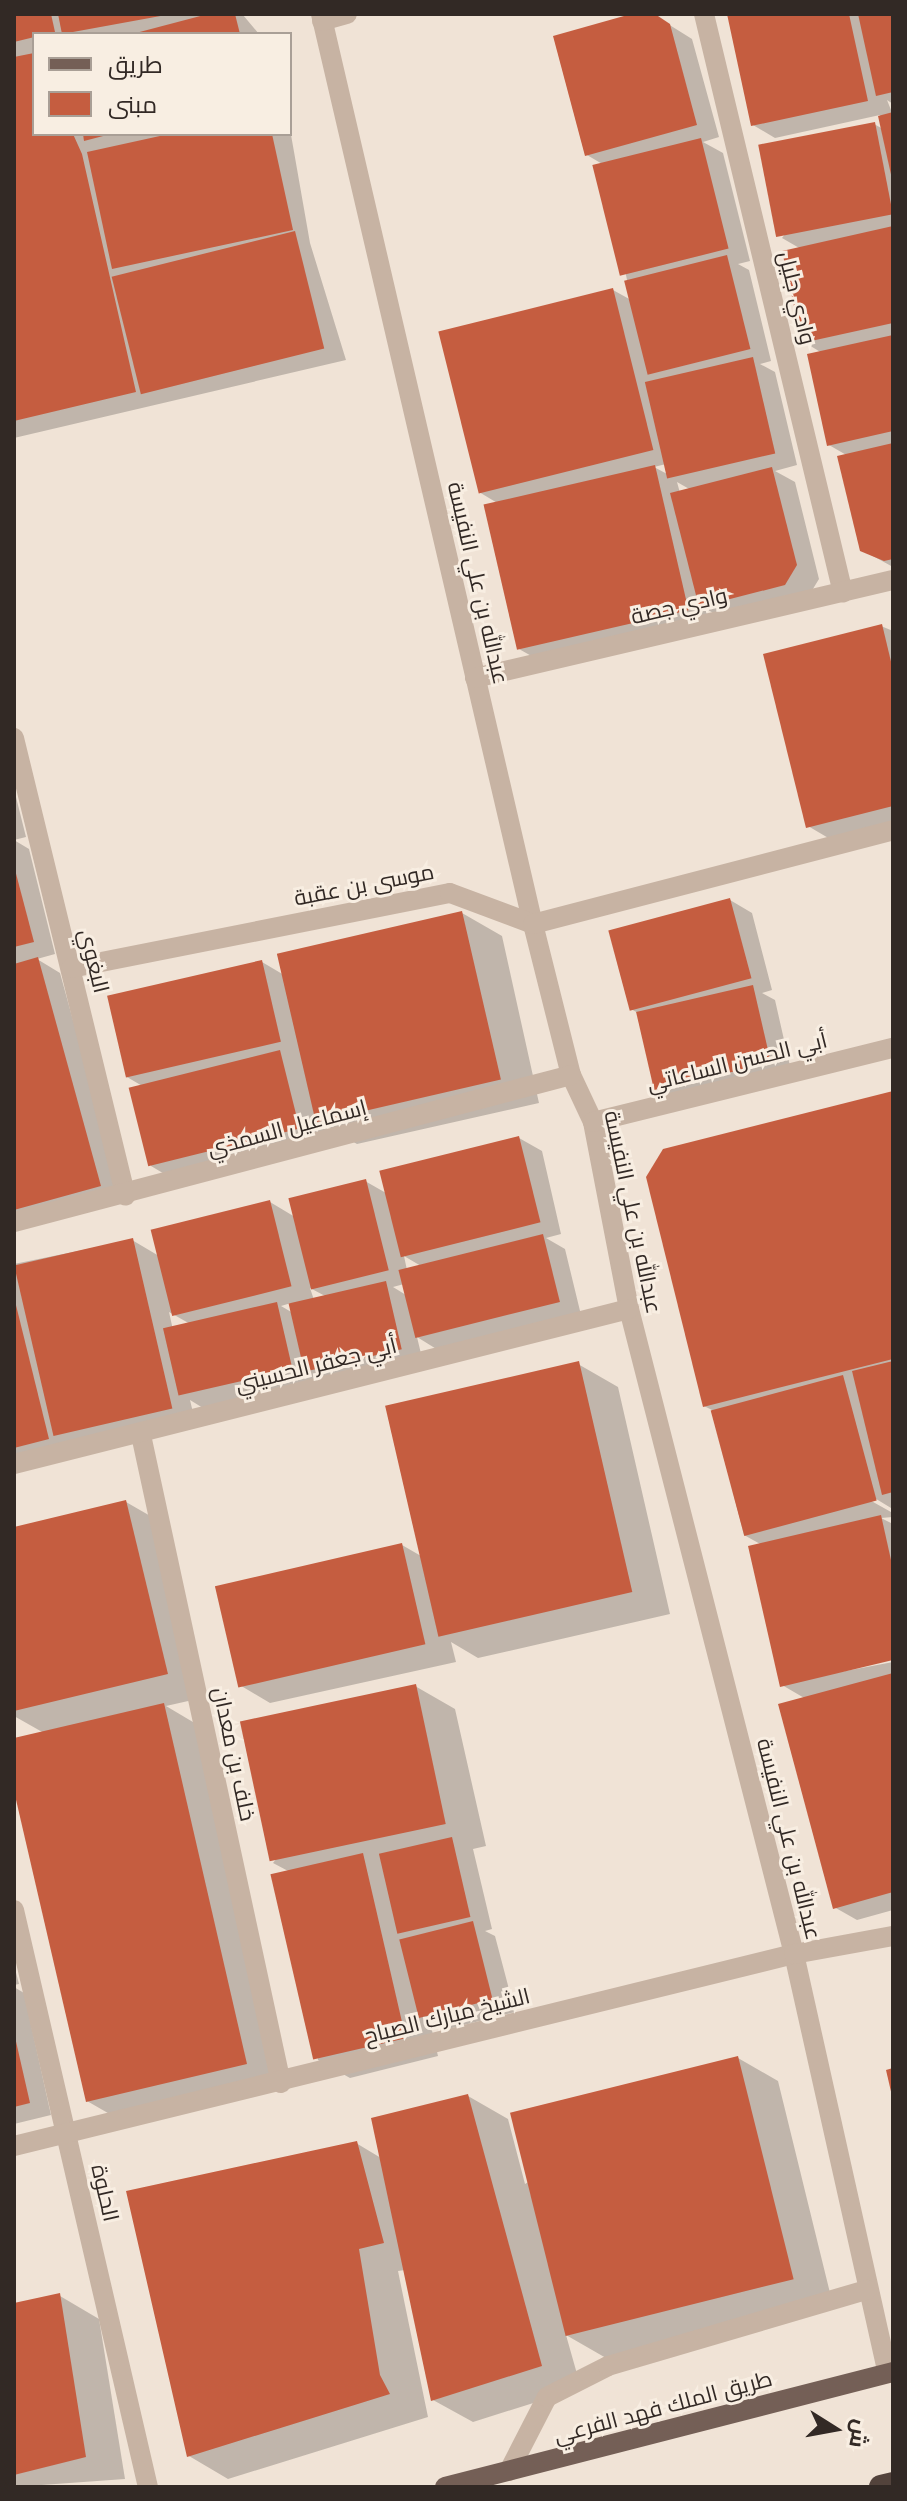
<!DOCTYPE html>
<meta charset="utf-8">
<style>
body{margin:0}
#map{position:relative;width:907px;height:2501px;overflow:hidden;background:#f0e3d6;font-family:Arial,Cairo,sans-serif}
div>[style]{position:absolute}
.shadow>*{inset:0;background:#0003}
.building>*{inset:0;background:#c55d40;transform-origin:0 0}
.minor>*{height:20px;margin:-10px;padding:0 10px;transform-origin:10px;border-radius:10px;background:#c7b3a3}
.major>*{height:20px;margin:-10px;padding:0 10px;transform-origin:10px;border-radius:10px;background:#745f56}
.highway>*{height:24px;margin:-12px;padding:0 12px;transform-origin:12px;border-radius:12px;background:#53433c}
span{translate:-50% -50%;white-space:nowrap;text-align:center;line-height:1.15;-webkit-text-stroke:6px #f8eee2;paint-order:stroke}
.street-label{font-size:22px;color:#322925}
.frame{position:absolute;inset:0;border:16px solid #322925;pointer-events:none}
.legend{position:absolute;left:32px;top:32px;width:260px;height:104px;box-sizing:border-box;background:#f8eee2;border:2px solid #a99f96;margin:0;padding:10px 14px;list-style:none;font-size:24px;color:#322925}
.legend li{display:flex;align-items:center;gap:16px;height:40px}
.legend b{width:40px;border:2px solid #a99f96}
.north{position:absolute;left:795px;top:2389px;width:80px;height:80px;-webkit-text-stroke:6px #f8eee2;paint-order:stroke;rotate:101deg;font-size:22px;font-weight:700;line-height:32px;text-align:center;color:#322925}
.north::after{content:'';display:block;margin:auto;width:28px;height:36px;background:#322925;clip-path:polygon(50% 0,100% 100%,50% 72%,0 100%)}
</style>
<div id="map">
<div class="shadow">
<i style="clip-path:polygon(14px 14px,249px 14px,243px 15px,259px 34px,34px 34px,34px 134px,290px 129px,310px 243px,346px 360px,14px 438px)"></i>
<i style="clip-path:polygon(evenodd,638px 14px,652px 14px,692px 39px,719px 137px,703px 142px,723px 153px,750px 261px,738px 264px,749px 270px,771px 361px,760px 364px,775px 372px,797px 465px,775px 471px,795px 482px,819px 579px,808px 597px,723px 618px,706px 609px,710px 623px,542px 662px,519px 649px,499px 504px,479px 492px,613px 290px,631px 300px,604px 165px,587px 155px,638px 14px,666px 464px,669px 475px,654px 467px,666px 464px,638px 14px,677px 482px,691px 490px,680px 493px,677px 482px)"></i>
<i style="clip-path:polygon(729px 14px,893px 14px,893px 104px,887px 100px,893px 115px,893px 567px,862px 550px,848px 456px,829px 445px,822px 353px,804px 342px,801px 249px,782px 238px,874px 124px,883px 129px,880px 115px,775px 138px,753px 125px)"></i>
<i style="clip-path:polygon(881px 626px,893px 631px,893px 823px,830px 839px,808px 826px)"></i>
<i style="clip-path:polygon(14px 789px,26px 837px,14px 840px)"></i>
<i style="clip-path:polygon(14px 840px,29px 849px,55px 954px,37px 959px,60px 973px,122px 1198px,14px 1229px)"></i>
<i style="clip-path:polygon(730px 900px,752px 913px,772px 990px,762px 993px,775px 1000px,792px 1075px,679px 1102px,656px 1089px,638px 1013px,631px 1009px)"></i>
<i style="clip-path:polygon(462px 913px,502px 936px,539px 1103px,357px 1144px,326px 1126px,331px 1147px,183px 1185px,151px 1166px,144px 1087px,127px 1077px,262px 962px,284px 975px)"></i>
<i style="clip-path:polygon(evenodd,893px 1093px,893px 1517px,881px 1518px,893px 1524px,893px 1658px,798px 1680px,893px 1662px,893px 1910px,857px 1920px,834px 1907px,806px 1699px,782px 1685px,762px 1545px,744px 1535px,712px 1410px,704px 1406px,893px 1093px,868px 1494px,891px 1508px,891px 1512px,866px 1498px,868px 1494px)"></i>
<i style="clip-path:polygon(evenodd,519px 1138px,542px 1151px,561px 1234px,546px 1238px,565px 1249px,581px 1315px,438px 1350px,417px 1337px,423px 1362px,328px 1383px,313px 1375px,315px 1381px,203px 1408px,190px 1400px,195px 1421px,14px 1465px,14px 1264px,132px 1240px,159px 1256px,270px 1202px,295px 1217px,365px 1181px,386px 1193px,519px 1138px,404px 1256px,421px 1266px,407px 1270px,404px 1256px,519px 1138px,404px 1284px,406px 1295px,393px 1287px,404px 1284px,519px 1138px,310px 1288px,327px 1297px,314px 1300px,310px 1288px,519px 1138px,291px 1303px,293px 1313px,281px 1306px,291px 1303px,519px 1138px,169px 1312px,192px 1325px,173px 1330px,169px 1312px)"></i>
<i style="clip-path:polygon(578px 1364px,618px 1387px,670px 1614px,478px 1658px,451px 1642px,456px 1662px,270px 1703px,238px 1684px,402px 1545px,421px 1556px)"></i>
<i style="clip-path:polygon(126px 1502px,166px 1525px,206px 1697px,166px 1706px,203px 1728px,285px 2087px,127px 2124px,87px 2101px,14px 1782px,14px 1740px,44px 1733px,14px 1716px,14px 1529px)"></i>
<i style="clip-path:polygon(415px 1686px,455px 1709px,486px 1846px,473px 1849px,492px 1929px,485px 1931px,495px 1936px,515px 2012px,444px 2030px,430px 2022px,438px 2056px,350px 2078px,318px 2060px,290px 1872px,273px 1863px)"></i>
<i style="clip-path:polygon(14px 1965px,19px 1984px,14px 1985px)"></i>
<i style="clip-path:polygon(14px 1987px,24px 1993px,51px 2115px,14px 2124px)"></i>
<i style="clip-path:polygon(738px 2058px,778px 2081px,832px 2301px,606px 2358px,566px 2335px,581px 2388px,473px 2422px,433px 2400px,405px 2270px,398px 2271px,428px 2417px,228px 2479px,189px 2456px,356px 2143px,381px 2158px,468px 2096px,508px 2119px,525px 2184px)"></i>
<i style="clip-path:polygon(60px 2296px,99px 2319px,125px 2479px,14px 2487px,14px 2305px)"></i>
</div>
<div class="building">
<i style="clip-path:polygon(14px 14px,51px 14px,55px 32px,14px 42px)"></i>
<i style="clip-path:polygon(58px 14px,165px 14px,166px 15px,62px 34px)"></i>
<i style="clip-path:polygon(208px 14px,235px 14px,240px 34px,132px 34px)"></i>
<i style="clip-path:polygon(631px 14px,655px 14px,670px 24px,697px 125px,585px 156px,553px 36px)"></i>
<i style="clip-path:polygon(727px 14px,849px 14px,868px 101px,751px 126px)"></i>
<i style="clip-path:polygon(858px 14px,893px 14px,893px 92px,876px 96px)"></i>
<i style="clip-path:polygon(34px 53px,34px 134px,73px 134px,82px 154px,136px 392px,14px 421px,14px 57px)"></i>
<i style="clip-path:polygon(893px 112px,893px 179px,892px 179px,878px 116px)"></i>
<i style="left:875px;top:122px;width:94px;height:119px;rotate:79deg"></i>
<i style="clip-path:polygon(83px 134px,107px 134px,107px 135px,84px 141px)"></i>
<i style="clip-path:polygon(169px 134px,272px 134px,293px 230px,112px 269px,87px 152px)"></i>
<i style="left:701px;top:138px;width:114px;height:112px;rotate:76deg"></i>
<i style="clip-path:polygon(893px 226px,893px 323px,802px 343px,782px 251px)"></i>
<i style="left:295px;top:231px;width:121px;height:189px;rotate:76deg"></i>
<i style="left:727px;top:255px;width:97px;height:106px;rotate:76deg"></i>
<i style="left:613px;top:288px;width:167px;height:180px;rotate:76deg"></i>
<i style="clip-path:polygon(893px 335px,893px 431px,827px 446px,807px 354px)"></i>
<i style="left:753px;top:357px;width:99px;height:111px;rotate:77deg"></i>
<i style="clip-path:polygon(893px 443px,893px 559px,884px 561px,860px 551px,837px 456px)"></i>
<i style="left:655px;top:465px;width:149px;height:176px;rotate:77deg"></i>
<i style="clip-path:polygon(772px 467px,797px 565px,785px 585px,699px 607px,670px 493px)"></i>
<i style="clip-path:polygon(882px 624px,893px 670px,893px 806px,806px 828px,763px 654px)"></i>
<i style="clip-path:polygon(14px 866px,34px 942px,14px 947px)"></i>
<i style="left:730px;top:898px;width:83px;height:126px;rotate:75deg"></i>
<i style="left:462px;top:911px;width:173px;height:190px;rotate:77deg"></i>
<i style="clip-path:polygon(38px 957px,101px 1186px,14px 1210px,14px 964px)"></i>
<i style="left:262px;top:960px;width:84px;height:159px;rotate:77deg"></i>
<i style="left:753px;top:985px;width:80px;height:120px;rotate:77deg"></i>
<i style="left:280px;top:1050px;width:81px;height:156px;rotate:76deg"></i>
<i style="clip-path:polygon(893px 1091px,893px 1359px,703px 1407px,646px 1177px,663px 1149px)"></i>
<i style="left:519px;top:1136px;width:89px;height:144px;rotate:76deg"></i>
<i style="left:366px;top:1179px;width:94px;height:80px;rotate:76deg"></i>
<i style="left:270px;top:1200px;width:89px;height:123px;rotate:76deg"></i>
<i style="left:543px;top:1234px;width:70px;height:149px;rotate:76deg"></i>
<i style="left:133px;top:1238px;width:175px;height:122px;rotate:77deg"></i>
<i style="left:386px;top:1281px;width:70px;height:100px;rotate:77deg"></i>
<i style="clip-path:polygon(14px 1297px,49px 1439px,14px 1448px)"></i>
<i style="left:277px;top:1302px;width:69px;height:117px;rotate:77deg"></i>
<i style="left:579px;top:1361px;width:237px;height:199px;rotate:77deg"></i>
<i style="clip-path:polygon(893px 1361px,893px 1492px,882px 1495px,852px 1371px)"></i>
<i style="left:843px;top:1375px;width:130px;height:137px;rotate:75deg"></i>
<i style="clip-path:polygon(126px 1500px,168px 1674px,14px 1711px,14px 1527px)"></i>
<i style="clip-path:polygon(881px 1515px,893px 1569px,893px 1660px,780px 1687px,748px 1546px)"></i>
<i style="left:402px;top:1543px;width:104px;height:192px;rotate:77deg"></i>
<i style="clip-path:polygon(893px 1673px,893px 1892px,833px 1909px,778px 1704px)"></i>
<i style="left:416px;top:1684px;width:143px;height:180px;rotate:78deg"></i>
<i style="clip-path:polygon(164px 1703px,247px 2064px,86px 2102px,14px 1791px,14px 1738px)"></i>
<i style="left:452px;top:1837px;width:82px;height:75px;rotate:77deg"></i>
<i style="left:363px;top:1853px;width:190px;height:95px;rotate:77deg"></i>
<i style="left:473px;top:1921px;width:81px;height:76px;rotate:76deg"></i>
<i style="clip-path:polygon(15px 2037px,30px 2103px,14px 2107px,14px 2038px)"></i>
<i style="left:738px;top:2056px;width:230px;height:235px;rotate:76deg"></i>
<i style="clip-path:polygon(893px 2068px,893px 2096px,892px 2096px,886px 2070px)"></i>
<i style="clip-path:polygon(468px 2094px,542px 2366px,431px 2401px,371px 2118px)"></i>
<i style="clip-path:polygon(357px 2141px,384px 2243px,359px 2249px,380px 2375px,390px 2394px,187px 2457px,126px 2191px)"></i>
<i style="clip-path:polygon(60px 2293px,86px 2457px,14px 2475px,14px 2303px)"></i>
</div>
<div class="minor">
<i style="left:321px;top:14px;width:934px;rotate:76.89deg"></i>
<i style="left:533px;top:924px;width:156px;rotate:75.9deg"></i>
<i style="left:571px;top:1075px;width:52px;rotate:64.9deg"></i>
<i style="left:593px;top:1122px;width:190px;rotate:79.1deg"></i>
<i style="left:629px;top:1309px;width:666px;rotate:75.65deg"></i>
<i style="left:794px;top:1954px;width:429px;rotate:77.4deg"></i>
<i style="left:704px;top:14px;width:595px;rotate:76.5deg"></i>
<i style="left:322px;top:21px;width:26px;rotate:-16deg"></i>
<i style="left:475px;top:678px;width:429px;rotate:-13.2deg"></i>
<i style="left:14px;top:738px;width:471px;rotate:76.3deg"></i>
<i style="left:71px;top:968px;width:386px;rotate:-11.2deg"></i>
<i style="left:450px;top:893px;width:89px;rotate:20.5deg"></i>
<i style="left:533px;top:924px;width:372px;rotate:-14.6deg"></i>
<i style="left:593px;top:1122px;width:309px;rotate:-13.9deg"></i>
<i style="left:14px;top:1222px;width:576px;rotate:-14.78deg"></i>
<i style="left:141px;top:1435px;width:663px;rotate:77.81deg"></i>
<i style="left:14px;top:1464px;width:634px;rotate:-14.15deg"></i>
<i style="left:14px;top:1910px;width:592px;rotate:76.93deg"></i>
<i style="left:14px;top:2146px;width:803px;rotate:-13.83deg"></i>
<i style="left:794px;top:1954px;width:101px;rotate:-10.3deg"></i>
<i style="left:509px;top:2471px;width:83px;rotate:-62.8deg"></i>
<i style="left:547px;top:2397px;width:68px;rotate:-26.9deg"></i>
<i style="left:608px;top:2366px;width:270px;rotate:-16.4deg"></i>
</div>
<div class="major">
<i style="left:445px;top:2487px;width:463px;rotate:-14.4deg"></i>
</div>
<div class="highway">
<i style="left:881px;top:2487px;width:12px;rotate:-14deg"></i>
</div>
<div class="street-label">
<span style="left:797px;top:298px;rotate:76deg">وادي جليل</span>
<span style="left:478px;top:583px;rotate:77deg">عبدالله بن علي النفيسة</span>
<span style="left:679px;top:606px;rotate:-13deg">وادي جصة</span>
<span style="left:364px;top:885px;rotate:-11deg">موسى بن عقبة</span>
<span style="left:94px;top:961px;rotate:76deg">البغوي</span>
<span style="left:737px;top:1062px;rotate:-14deg">أبي الحسن الساعاتي</span>
<span style="left:287px;top:1128px;rotate:-15deg">إسماعيل السمذي</span>
<span style="left:633px;top:1212px;rotate:78deg">عبدالله بن علي النفيسة</span>
<span style="left:316px;top:1365px;rotate:-14deg">أبي جعفر الحسيني</span>
<span style="left:234px;top:1754px;rotate:78deg">خلف بن معدان</span>
<span style="left:789px;top:1839px;rotate:76deg">عبدالله بن علي النفيسة</span>
<span style="left:447px;top:2016px;rotate:-14deg">الشيخ مبارك الصباح</span>
<span style="left:105px;top:2193px;rotate:77deg">الحلوة</span>
<span style="left:663px;top:2407px;rotate:-15deg">طريق الملك فهد الفرعي</span>
</div>
<div class="frame"></div>
<ul class="legend">
<li><b style="height:10px;background:#745f56"></b>طريق</li>
<li><b style="height:22px;background:#c55d40"></b>مبنى</li>
</ul>
<div class="north">ش</div>
</div>
